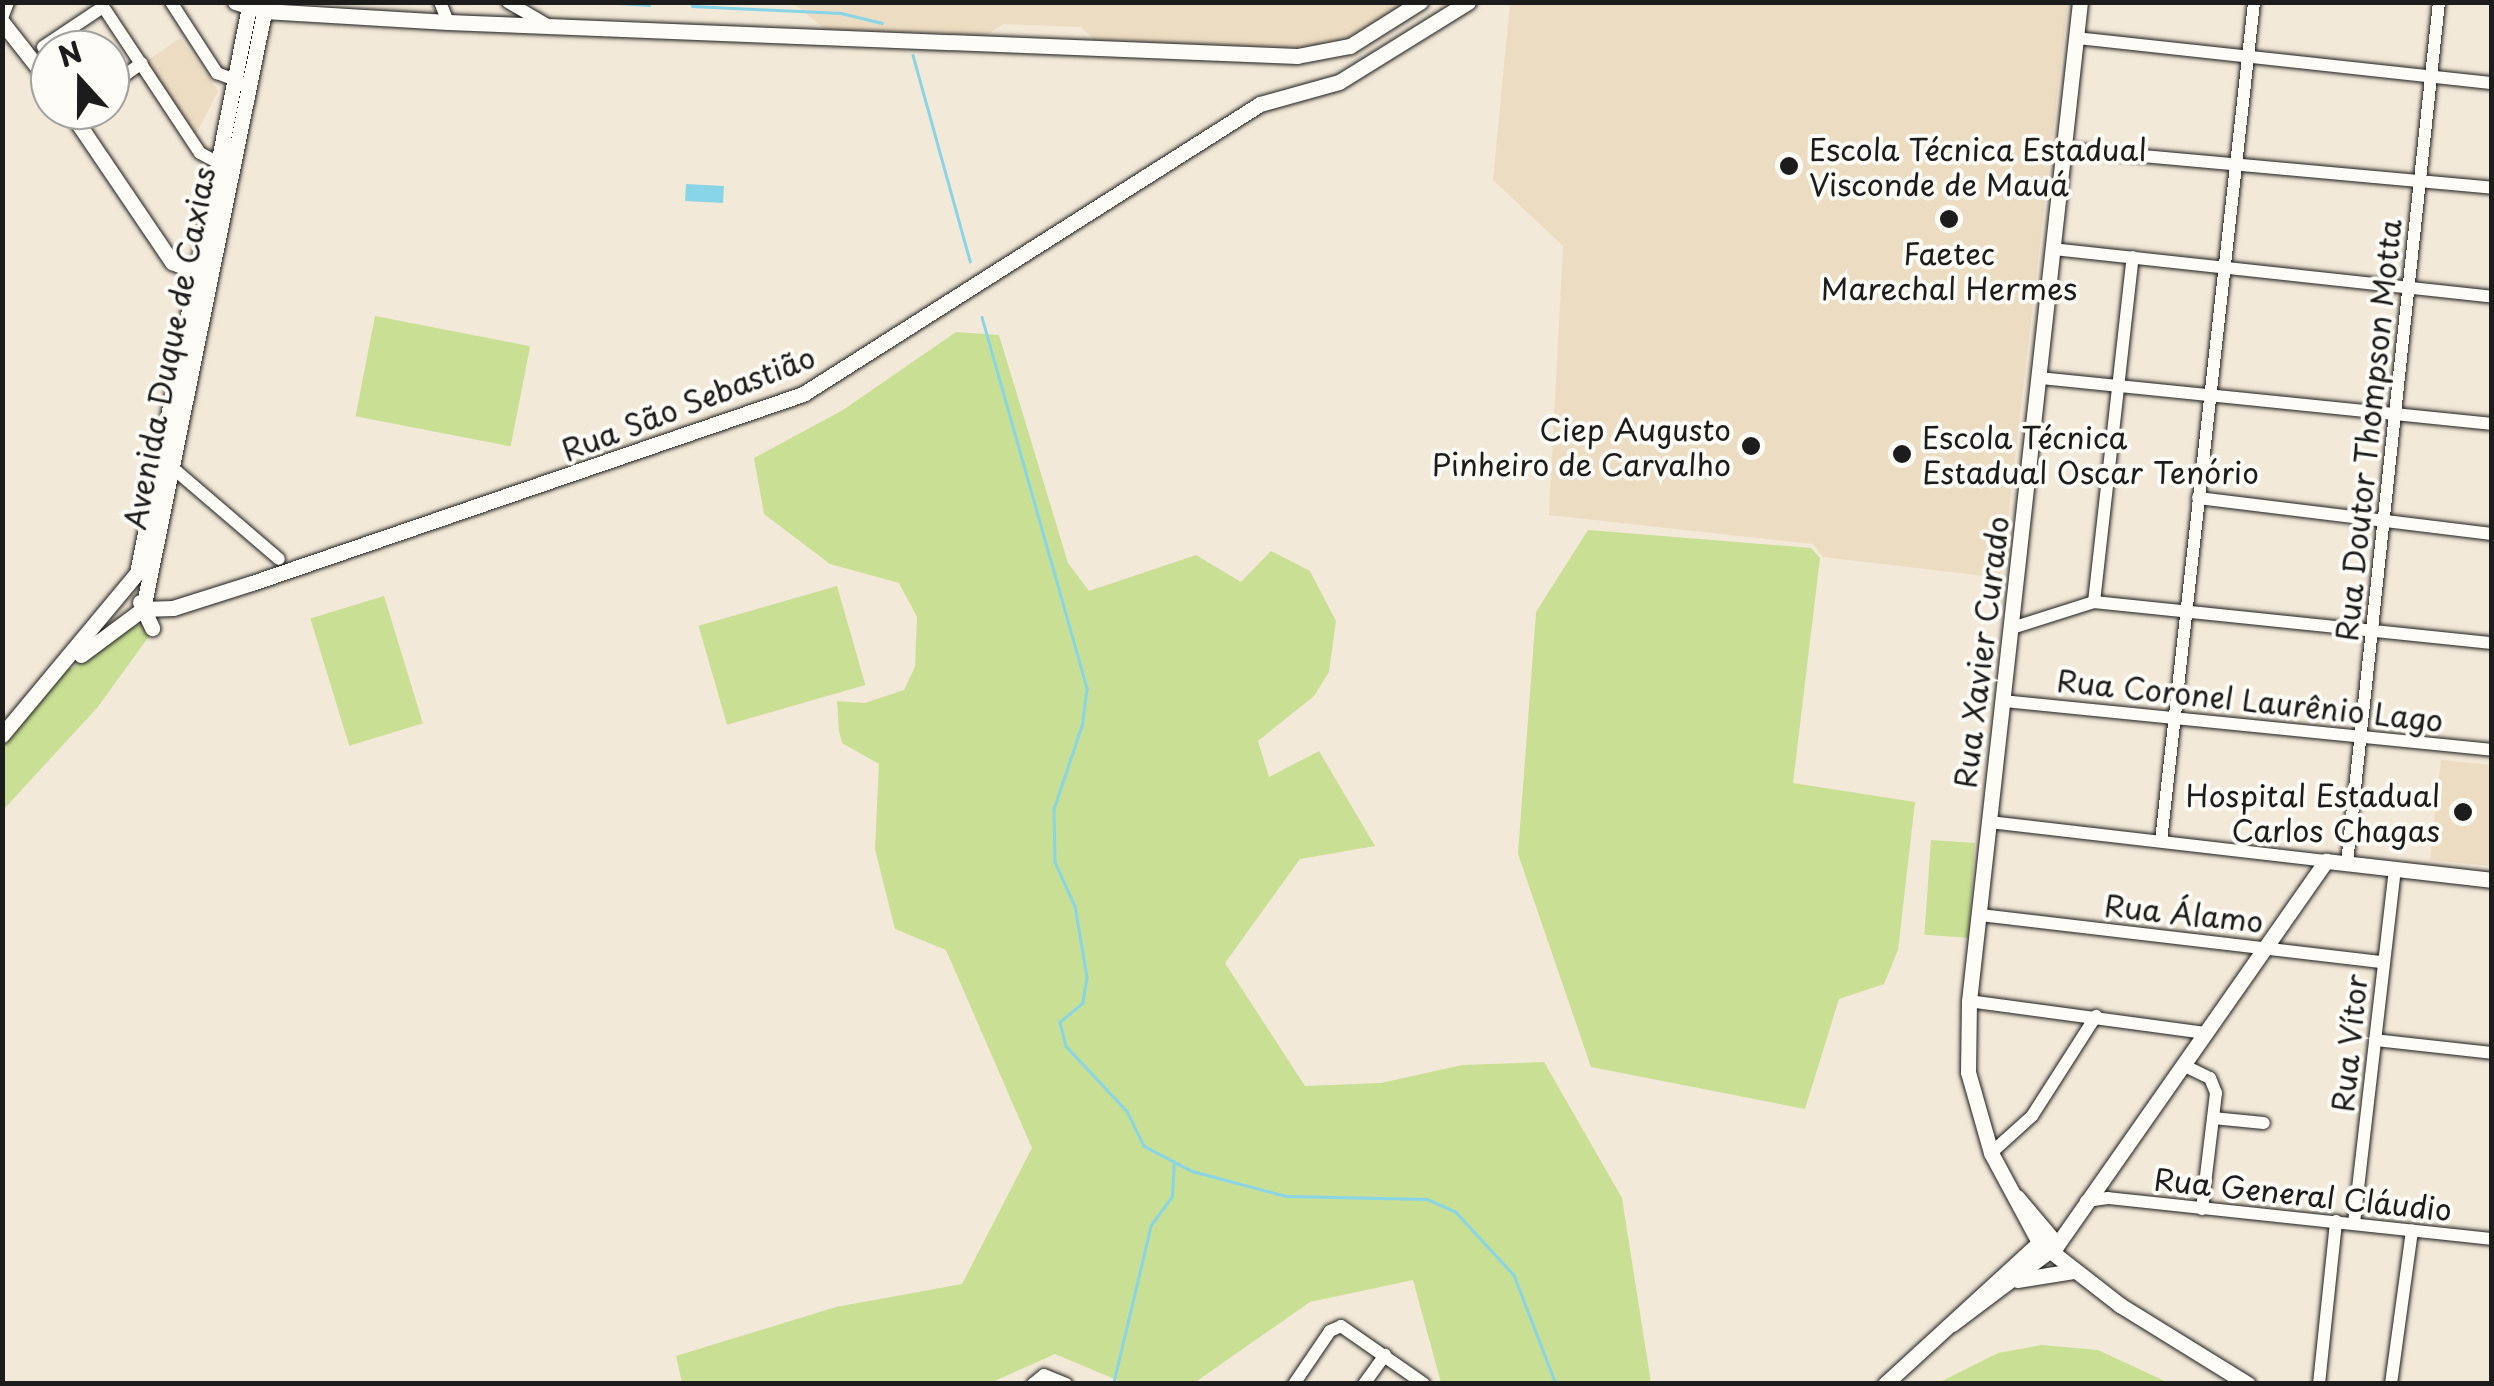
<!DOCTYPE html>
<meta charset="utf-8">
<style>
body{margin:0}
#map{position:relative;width:2494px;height:1386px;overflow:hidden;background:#f3e9d8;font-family:"Playpen Sans",sans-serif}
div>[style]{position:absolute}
.built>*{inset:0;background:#ecdcc2}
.green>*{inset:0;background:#c9df94;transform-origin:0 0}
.water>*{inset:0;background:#87d5e6;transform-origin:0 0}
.stream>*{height:2.5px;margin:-1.25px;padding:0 1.25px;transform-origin:1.25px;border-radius:1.25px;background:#87d5e6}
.roads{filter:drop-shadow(0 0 2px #1c1c1c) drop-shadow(0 0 2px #1c1c1c)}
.minor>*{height:12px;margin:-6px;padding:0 6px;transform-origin:6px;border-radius:6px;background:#fdfcf7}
.major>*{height:15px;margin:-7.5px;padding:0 7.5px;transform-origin:7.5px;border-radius:7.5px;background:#fdfcf7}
.dots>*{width:28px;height:28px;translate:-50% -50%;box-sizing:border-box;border:5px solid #fdfcf7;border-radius:50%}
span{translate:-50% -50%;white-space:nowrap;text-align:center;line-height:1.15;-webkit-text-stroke:8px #fdfcf7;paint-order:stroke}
.poi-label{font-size:30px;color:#1c1c1c}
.left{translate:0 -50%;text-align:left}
.right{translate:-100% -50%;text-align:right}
.street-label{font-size:30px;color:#1c1c1c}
.frame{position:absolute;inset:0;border:5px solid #1c1c1c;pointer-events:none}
.north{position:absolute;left:30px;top:30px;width:100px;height:100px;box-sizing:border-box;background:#fdfcf7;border:2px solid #a3a29f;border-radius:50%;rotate:339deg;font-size:28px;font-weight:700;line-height:40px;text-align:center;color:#1c1c1c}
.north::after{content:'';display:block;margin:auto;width:35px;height:45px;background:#1c1c1c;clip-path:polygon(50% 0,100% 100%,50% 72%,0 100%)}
</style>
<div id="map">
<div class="built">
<i style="clip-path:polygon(793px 3px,1408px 3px,1355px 35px,1309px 48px,1094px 40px,1081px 27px,1004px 24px,986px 35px,825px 29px)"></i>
<i style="clip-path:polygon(1510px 3px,2068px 3px,2001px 578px,1823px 557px,1813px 544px,1549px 515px,1563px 246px,1493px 180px)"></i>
<i style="clip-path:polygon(180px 38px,218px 91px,196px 134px,146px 62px)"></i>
<i style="clip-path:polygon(2441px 760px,2491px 765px,2491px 866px,2430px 860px)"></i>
</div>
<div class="green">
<i style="left:375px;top:316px;width:158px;height:102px;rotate:11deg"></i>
<i style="clip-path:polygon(956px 332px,999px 335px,1068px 563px,1089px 591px,1196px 555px,1241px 582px,1271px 551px,1310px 571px,1336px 621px,1329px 672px,1314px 696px,1258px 741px,1269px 777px,1319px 751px,1375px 846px,1300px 859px,1225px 963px,1305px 1086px,1381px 1083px,1462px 1065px,1544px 1062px,1622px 1198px,1651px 1383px,1441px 1383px,1413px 1280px,1310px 1302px,1194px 1383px,1124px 1383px,1055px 1354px,990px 1383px,682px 1383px,676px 1356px,836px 1307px,962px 1284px,1032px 1148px,946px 950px,895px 929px,875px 849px,879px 764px,842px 743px,839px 731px,837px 701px,865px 703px,904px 690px,915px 667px,917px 617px,899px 583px,830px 564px,764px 514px,754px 458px,843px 410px)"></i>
<i style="clip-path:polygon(1588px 530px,1811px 548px,1820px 558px,1793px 783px,1915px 802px,1898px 950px,1884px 984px,1839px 999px,1805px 1109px,1591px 1067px,1518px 854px,1536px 612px)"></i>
<i style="left:837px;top:586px;width:103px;height:144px;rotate:74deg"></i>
<i style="left:384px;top:596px;width:133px;height:77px;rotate:73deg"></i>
<i style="clip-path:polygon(145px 624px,150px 635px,97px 708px,3px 810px,3px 737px,65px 665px,72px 669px,111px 630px)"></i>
<i style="left:1931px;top:840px;width:44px;height:95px;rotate:4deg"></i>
<i style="clip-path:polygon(2042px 1345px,2098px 1350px,2169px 1383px,1938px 1383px,1998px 1353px)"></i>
</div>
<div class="water">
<i style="left:686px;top:184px;width:38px;height:17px;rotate:3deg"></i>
</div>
<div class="stream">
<i style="left:602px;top:2px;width:47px;rotate:3.7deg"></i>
<i style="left:692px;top:6px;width:149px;rotate:2.7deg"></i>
<i style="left:841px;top:13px;width:42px;rotate:13.7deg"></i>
<i style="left:913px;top:55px;width:214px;rotate:74.5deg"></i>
<i style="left:982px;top:317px;width:386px;rotate:74.2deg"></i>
<i style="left:1087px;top:688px;width:38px;rotate:97deg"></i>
<i style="left:1082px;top:726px;width:88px;rotate:108.6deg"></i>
<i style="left:1054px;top:809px;width:53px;rotate:88.9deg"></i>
<i style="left:1055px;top:862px;width:48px;rotate:65.6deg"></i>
<i style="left:1075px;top:906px;width:72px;rotate:80.4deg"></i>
<i style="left:1087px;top:977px;width:26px;rotate:99deg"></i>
<i style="left:1083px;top:1003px;width:30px;rotate:140deg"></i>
<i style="left:1060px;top:1022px;width:25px;rotate:76deg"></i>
<i style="left:1066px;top:1046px;width:89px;rotate:46.8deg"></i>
<i style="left:1127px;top:1111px;width:39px;rotate:64deg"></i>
<i style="left:1144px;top:1146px;width:54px;rotate:27.5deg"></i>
<i style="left:1192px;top:1171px;width:97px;rotate:14.9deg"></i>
<i style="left:1286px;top:1196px;width:141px;rotate:1.2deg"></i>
<i style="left:1427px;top:1199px;width:32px;rotate:24deg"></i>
<i style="left:1456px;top:1212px;width:86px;rotate:47.4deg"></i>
<i style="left:1514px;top:1275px;width:117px;rotate:68.9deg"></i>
<i style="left:1113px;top:1384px;width:163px;rotate:-76.6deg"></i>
<i style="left:1151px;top:1225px;width:36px;rotate:-54deg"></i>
<i style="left:1172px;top:1196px;width:34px;rotate:-87deg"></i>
</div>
<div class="roads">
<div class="minor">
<i style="left:100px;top:2px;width:181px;rotate:56.5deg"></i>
<i style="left:200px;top:153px;width:26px;rotate:28deg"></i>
<i style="left:171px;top:2px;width:85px;rotate:57.1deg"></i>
<i style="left:217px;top:73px;width:28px;rotate:21deg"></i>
<i style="left:440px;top:2px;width:22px;rotate:68deg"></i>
<i style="left:508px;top:2px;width:44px;rotate:30.1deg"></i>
<i style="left:2px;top:18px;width:17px;rotate:-69deg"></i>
<i style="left:2077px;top:38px;width:417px;rotate:6.2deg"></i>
<i style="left:43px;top:47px;width:72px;rotate:-33.7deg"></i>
<i style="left:110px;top:86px;width:39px;rotate:-36deg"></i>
<i style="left:2066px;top:149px;width:428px;rotate:5.2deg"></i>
<i style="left:2053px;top:249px;width:442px;rotate:6.2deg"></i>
<i style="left:2040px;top:378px;width:454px;rotate:5.8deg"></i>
<i style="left:174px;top:469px;width:138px;rotate:40.6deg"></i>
<i style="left:2198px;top:498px;width:296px;rotate:7deg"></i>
<i style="left:2094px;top:602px;width:347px;rotate:-83.6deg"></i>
<i style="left:2012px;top:628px;width:86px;rotate:-17.6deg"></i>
<i style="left:2094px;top:602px;width:400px;rotate:5.9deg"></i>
<i style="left:2003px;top:701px;width:491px;rotate:5.7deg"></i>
<i style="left:1989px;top:822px;width:339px;rotate:6.6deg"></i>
<i style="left:2161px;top:841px;width:844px;rotate:-83.67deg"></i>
<i style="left:2347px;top:863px;width:866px;rotate:-83.9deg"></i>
<i style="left:1980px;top:915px;width:406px;rotate:6.7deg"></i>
<i style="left:1969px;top:1001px;width:238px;rotate:7.7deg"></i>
<i style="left:2375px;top:1040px;width:118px;rotate:6.3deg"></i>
<i style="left:2183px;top:1065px;width:30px;rotate:26deg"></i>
<i style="left:2210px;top:1078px;width:16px;rotate:68deg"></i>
<i style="left:2216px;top:1093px;width:117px;rotate:96.9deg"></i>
<i style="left:2213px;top:1118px;width:51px;rotate:5.6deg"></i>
<i style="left:1991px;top:1153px;width:55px;rotate:-42.1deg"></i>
<i style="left:2032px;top:1116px;width:119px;rotate:-57.4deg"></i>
<i style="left:2086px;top:1201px;width:22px;rotate:-8deg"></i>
<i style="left:2108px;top:1198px;width:386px;rotate:6.1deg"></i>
<i style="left:2354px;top:1223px;width:356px;rotate:-83.4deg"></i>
<i style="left:1033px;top:1384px;width:14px;rotate:-39deg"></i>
<i style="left:1044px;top:1375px;width:24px;rotate:22deg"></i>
<i style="left:1294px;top:1384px;width:64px;rotate:-55.8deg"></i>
<i style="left:1330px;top:1331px;width:12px;rotate:-24deg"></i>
<i style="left:1341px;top:1326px;width:101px;rotate:34.9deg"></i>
<i style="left:1364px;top:1384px;width:36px;rotate:-54deg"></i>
<i style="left:2319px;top:1384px;width:164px;rotate:-84deg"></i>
<i style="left:2391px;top:1384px;width:155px;rotate:-82.2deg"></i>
</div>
<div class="major">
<i style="left:235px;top:2px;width:30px;rotate:17deg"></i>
<i style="left:264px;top:11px;width:184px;rotate:3.4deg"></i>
<i style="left:448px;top:22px;width:850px;rotate:2.29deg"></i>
<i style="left:1297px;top:56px;width:54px;rotate:-10.7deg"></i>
<i style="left:1350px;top:46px;width:83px;rotate:-32.2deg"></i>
<i style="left:2080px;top:2px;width:1005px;rotate:96.34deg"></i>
<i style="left:1969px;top:1001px;width:71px;rotate:90.8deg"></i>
<i style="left:1968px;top:1072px;width:84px;rotate:74.1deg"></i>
<i style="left:1991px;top:1153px;width:101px;rotate:61.7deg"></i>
<i style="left:2039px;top:1242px;width:103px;rotate:37.9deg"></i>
<i style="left:2120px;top:1305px;width:150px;rotate:31.7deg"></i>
<i style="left:2px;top:22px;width:78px;rotate:51.8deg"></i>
<i style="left:69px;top:110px;width:184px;rotate:55.9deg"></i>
<i style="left:172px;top:262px;width:32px;rotate:22deg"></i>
<i style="left:140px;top:602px;width:29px;rotate:65deg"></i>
<i style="left:143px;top:609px;width:30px;rotate:-2deg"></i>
<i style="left:173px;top:608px;width:83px;rotate:-17.6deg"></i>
<i style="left:252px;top:583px;width:583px;rotate:-18.93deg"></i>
<i style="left:803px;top:394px;width:541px;rotate:-32.4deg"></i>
<i style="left:1260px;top:104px;width:82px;rotate:-15.6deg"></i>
<i style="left:1339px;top:82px;width:152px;rotate:-31.8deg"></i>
<i style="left:81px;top:655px;width:77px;rotate:-36.6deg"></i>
<i style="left:143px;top:609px;width:619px;rotate:-78.54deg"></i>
<i style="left:2px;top:735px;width:211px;rotate:-50.2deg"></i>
<i style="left:137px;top:573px;width:582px;rotate:-78.81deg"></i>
<i style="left:2017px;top:1197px;width:57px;rotate:49.9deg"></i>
<i style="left:2017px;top:1280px;width:57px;rotate:-9.1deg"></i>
<i style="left:1952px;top:1324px;width:131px;rotate:-37deg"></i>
<i style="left:2057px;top:1245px;width:469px;rotate:-55deg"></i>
<i style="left:2326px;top:861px;width:167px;rotate:6.5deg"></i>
<i style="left:1885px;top:1384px;width:214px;rotate:-42.5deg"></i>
</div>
</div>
<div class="dots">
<i style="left:1789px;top:166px;background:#1c1c1c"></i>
<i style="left:1949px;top:219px;background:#1c1c1c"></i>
<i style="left:1751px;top:446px;background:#1c1c1c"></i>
<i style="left:1902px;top:454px;background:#1c1c1c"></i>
<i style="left:2463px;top:812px;background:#1c1c1c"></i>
</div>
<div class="poi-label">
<span class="left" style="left:1809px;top:166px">Escola Técnica Estadual<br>Visconde de Mauá</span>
<span style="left:1949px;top:270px">Faetec<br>Marechal Hermes</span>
<span class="right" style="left:1731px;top:446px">Ciep Augusto<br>Pinheiro de Carvalho</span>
<span class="left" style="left:1922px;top:454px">Escola Técnica<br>Estadual Oscar Tenório</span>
<span class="right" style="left:2440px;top:812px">Hospital Estadual<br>Carlos Chagas</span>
</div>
<div class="street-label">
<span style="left:169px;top:348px;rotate:-79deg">Avenida Duque de Caxias</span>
<span style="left:688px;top:403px;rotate:-21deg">Rua São Sebastião</span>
<span style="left:2368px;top:430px;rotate:-84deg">Rua Doutor Thompson Motta</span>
<span style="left:1981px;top:652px;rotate:-83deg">Rua Xavier Curado</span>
<span style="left:2250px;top:700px;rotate:6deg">Rua Coronel Laurênio Lago</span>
<span style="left:2184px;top:913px;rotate:6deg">Rua Álamo</span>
<span style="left:2349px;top:1043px;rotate:-84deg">Rua Vítor</span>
<span style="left:2303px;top:1194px;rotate:6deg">Rua General Cláudio</span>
</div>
<div class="frame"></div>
<div class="north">N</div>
</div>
